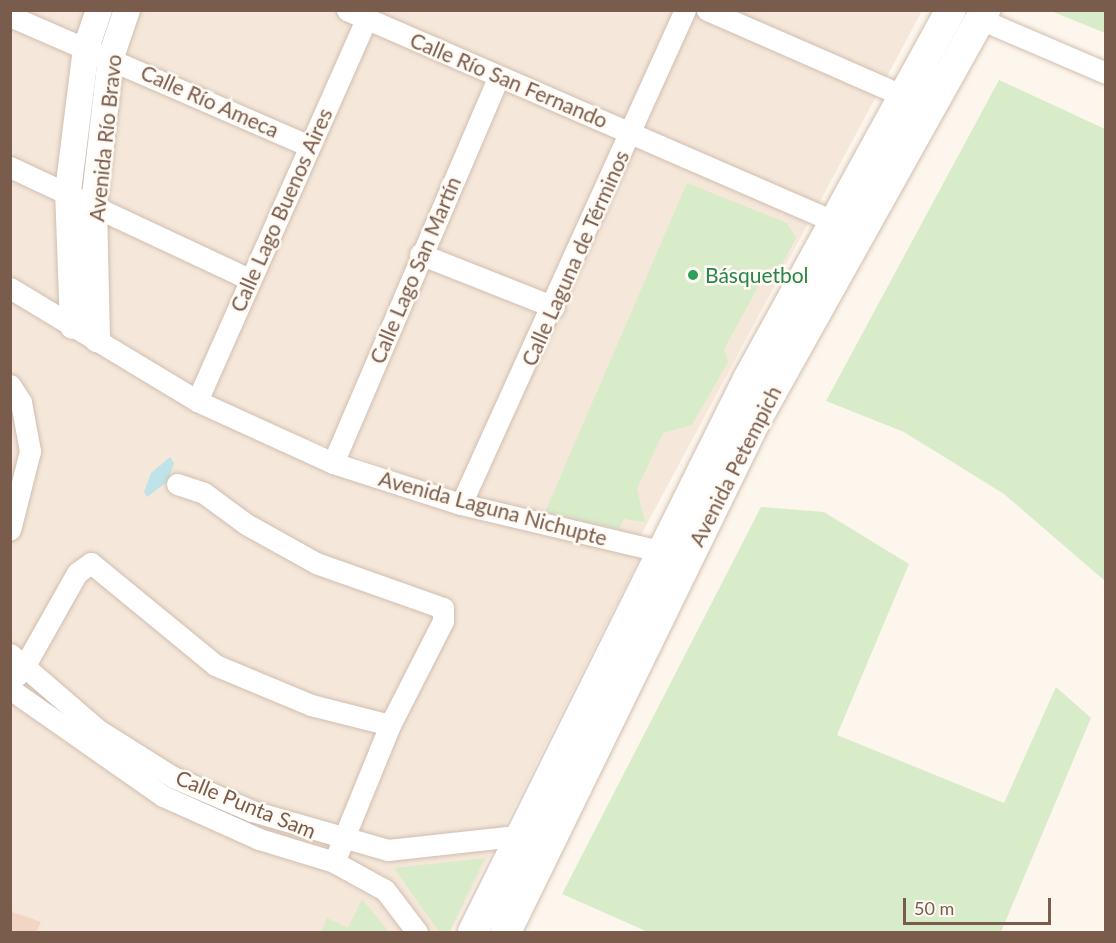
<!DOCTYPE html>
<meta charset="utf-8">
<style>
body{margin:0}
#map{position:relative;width:1116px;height:943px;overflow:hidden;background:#fdf6ec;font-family:Lato,sans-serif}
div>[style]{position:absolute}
.residential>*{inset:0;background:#f5e8da}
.green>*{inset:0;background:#d8ecc9}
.water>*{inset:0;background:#bfe3e8}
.building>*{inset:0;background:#f3d5c3}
.roads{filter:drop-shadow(0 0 2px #d1beb0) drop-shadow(0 0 2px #d1beb0)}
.minor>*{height:21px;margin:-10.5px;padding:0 10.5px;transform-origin:10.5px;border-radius:10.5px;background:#fff}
.tertiary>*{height:26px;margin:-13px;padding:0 13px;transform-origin:13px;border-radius:13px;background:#fff}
.secondary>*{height:30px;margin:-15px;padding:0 15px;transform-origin:15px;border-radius:15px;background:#fff}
.dots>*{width:16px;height:16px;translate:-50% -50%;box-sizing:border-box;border:3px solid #fffaf3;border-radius:50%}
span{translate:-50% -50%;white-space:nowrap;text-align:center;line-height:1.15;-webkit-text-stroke:5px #fffaf3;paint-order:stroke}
.street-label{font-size:21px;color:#7a5c4d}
.leisure-label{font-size:21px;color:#27864d}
.left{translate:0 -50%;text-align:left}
.frame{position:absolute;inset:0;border:12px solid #7a5c4d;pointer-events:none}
.scale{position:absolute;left:903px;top:898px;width:148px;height:27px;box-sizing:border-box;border:3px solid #7a5c4d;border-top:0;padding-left:8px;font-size:18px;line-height:21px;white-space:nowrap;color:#7a5c4d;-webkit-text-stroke:4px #fffaf3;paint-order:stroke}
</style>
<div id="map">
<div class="residential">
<i style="clip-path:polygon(11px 11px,922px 11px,640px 537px,453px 492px,217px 405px,11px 276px)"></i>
<i style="clip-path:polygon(10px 299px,192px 410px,332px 471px,641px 555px,451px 932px,11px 932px)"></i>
</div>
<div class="green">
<i style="clip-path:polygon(1051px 11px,1105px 11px,1105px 33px)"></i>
<i style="clip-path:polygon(999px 80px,1105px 129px,1105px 581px,1004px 494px,904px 432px,826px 401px)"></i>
<i style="clip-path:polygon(687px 183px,787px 223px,796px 238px,782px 265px,768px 269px,724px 349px,728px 362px,692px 425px,663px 433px,637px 489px,645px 522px,624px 519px,619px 529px,545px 512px)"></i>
<i style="clip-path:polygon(761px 507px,824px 512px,909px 564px,837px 735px,1004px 803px,1056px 687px,1091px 718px,1001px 932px,648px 932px,562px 894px)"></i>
<i style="clip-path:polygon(485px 858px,449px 932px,439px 932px,394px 868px)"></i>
<i style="clip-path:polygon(362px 899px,389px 932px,321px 932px,327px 918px,348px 928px)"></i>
</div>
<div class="water">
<i style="clip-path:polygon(170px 457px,174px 463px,168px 481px,147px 497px,144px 492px,151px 473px)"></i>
</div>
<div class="building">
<i style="clip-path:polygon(10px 911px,41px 922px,36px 932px,10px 932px)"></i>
</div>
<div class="roads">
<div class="minor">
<i style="left:347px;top:10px;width:532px;rotate:23.48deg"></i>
<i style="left:707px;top:10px;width:215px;rotate:23.6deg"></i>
<i style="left:10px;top:16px;width:326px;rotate:23.5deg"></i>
<i style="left:980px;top:19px;width:137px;rotate:23.2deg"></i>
<i style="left:10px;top:167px;width:264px;rotate:25.1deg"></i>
<i style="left:420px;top:254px;width:144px;rotate:21.6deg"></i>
<i style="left:10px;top:288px;width:218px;rotate:31.1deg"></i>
<i style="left:197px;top:401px;width:149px;rotate:24.5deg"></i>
<i style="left:333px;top:463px;width:134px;rotate:17.8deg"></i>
<i style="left:461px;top:504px;width:204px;rotate:13.3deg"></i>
<i style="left:10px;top:385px;width:20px;rotate:57deg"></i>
<i style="left:21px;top:402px;width:50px;rotate:79.6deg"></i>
<i style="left:30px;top:451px;width:81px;rotate:104.2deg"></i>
<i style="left:197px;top:401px;width:418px;rotate:-66.1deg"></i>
<i style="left:333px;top:463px;width:419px;rotate:-66.8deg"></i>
<i style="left:177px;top:484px;width:28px;rotate:18deg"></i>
<i style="left:204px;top:493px;width:52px;rotate:36.4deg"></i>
<i style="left:246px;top:524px;width:80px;rotate:29.1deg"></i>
<i style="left:316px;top:563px;width:135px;rotate:19.5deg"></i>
<i style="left:443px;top:608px;width:13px;rotate:90deg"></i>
<i style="left:443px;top:621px;width:117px;rotate:117deg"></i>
<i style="left:390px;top:725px;width:148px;rotate:112.2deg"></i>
<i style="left:461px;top:504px;width:542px;rotate:-65.61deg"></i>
<i style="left:10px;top:654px;width:116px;rotate:40.8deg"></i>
<i style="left:98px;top:730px;width:89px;rotate:32.1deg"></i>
<i style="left:173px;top:777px;width:86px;rotate:23.3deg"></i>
<i style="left:252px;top:811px;width:141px;rotate:16deg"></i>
<i style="left:388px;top:850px;width:136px;rotate:-6.3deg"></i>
<i style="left:24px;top:667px;width:108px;rotate:-60.6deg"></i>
<i style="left:77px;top:573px;width:17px;rotate:-36deg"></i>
<i style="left:91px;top:563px;width:161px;rotate:39.4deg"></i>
<i style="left:215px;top:665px;width:104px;rotate:22.6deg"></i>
<i style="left:311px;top:705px;width:81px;rotate:14.2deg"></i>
<i style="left:10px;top:689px;width:187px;rotate:35deg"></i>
<i style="left:163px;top:796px;width:105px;rotate:24.1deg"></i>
<i style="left:259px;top:839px;width:78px;rotate:17deg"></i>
<i style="left:334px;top:862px;width:58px;rotate:28.8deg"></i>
<i style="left:385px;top:890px;width:53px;rotate:52.7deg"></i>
</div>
<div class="tertiary">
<i style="left:73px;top:326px;width:135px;rotate:-92.1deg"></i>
<i style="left:68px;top:191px;width:144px;rotate:-82.8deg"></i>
<i style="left:86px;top:48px;width:40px;rotate:-71.1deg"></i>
<i style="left:97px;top:339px;width:135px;rotate:-91.3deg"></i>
<i style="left:94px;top:204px;width:148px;rotate:-83.4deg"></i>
<i style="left:111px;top:57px;width:50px;rotate:-71.2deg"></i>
<i style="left:10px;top:679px;width:18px;rotate:-41deg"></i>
</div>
<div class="secondary">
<i style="left:473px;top:932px;width:618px;rotate:-63.56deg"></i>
<i style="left:748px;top:379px;width:421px;rotate:-61.2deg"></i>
<i style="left:506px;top:932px;width:568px;rotate:-63.98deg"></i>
<i style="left:755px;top:422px;width:472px;rotate:-60.8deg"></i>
</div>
</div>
<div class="dots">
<i style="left:693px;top:275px;background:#2e9e5b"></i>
</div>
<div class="street-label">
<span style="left:509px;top:80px;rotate:23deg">Calle Río San Fernando</span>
<span style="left:210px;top:101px;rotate:24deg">Calle Río Ameca</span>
<span style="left:105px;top:138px;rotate:-84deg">Avenida Río Bravo</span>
<span style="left:281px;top:210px;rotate:-66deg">Calle Lago Buenos Aires</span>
<span style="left:575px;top:258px;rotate:-66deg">Calle Laguna de Términos</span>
<span style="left:415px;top:270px;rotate:-67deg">Calle Lago San Martín</span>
<span style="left:735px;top:466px;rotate:-63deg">Avenida Petempich</span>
<span style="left:493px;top:508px;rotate:15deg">Avenida Laguna Nichupte</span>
<span style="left:246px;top:804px;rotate:22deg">Calle Punta Sam</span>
</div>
<div class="leisure-label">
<span class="left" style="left:705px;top:275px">Básquetbol</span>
</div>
<div class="frame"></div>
<div class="scale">50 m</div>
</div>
